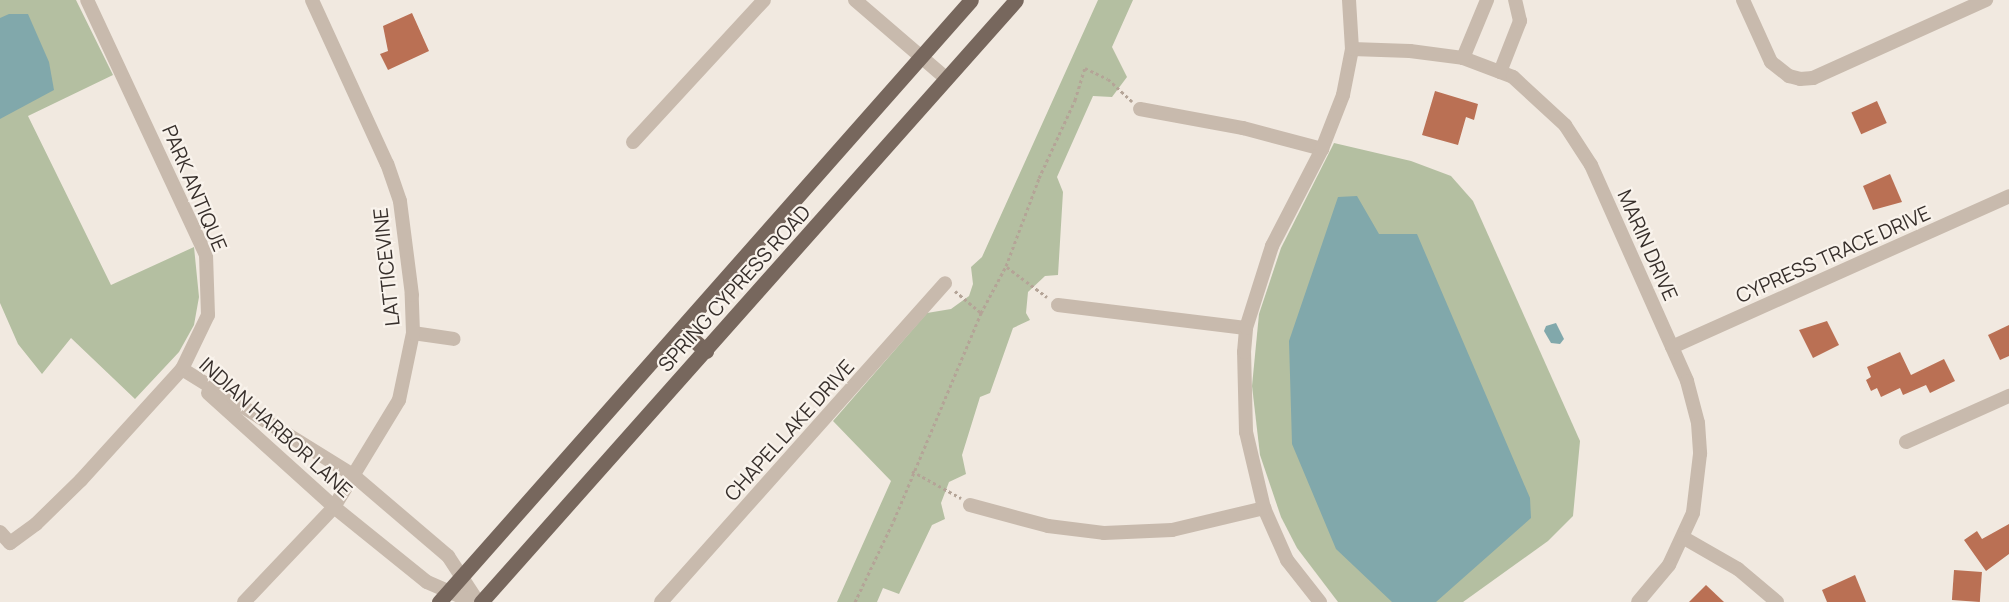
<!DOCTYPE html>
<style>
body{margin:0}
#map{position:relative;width:2009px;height:602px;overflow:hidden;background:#f1e9e0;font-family:Manrope,sans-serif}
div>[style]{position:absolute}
.green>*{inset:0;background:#b4bfa1}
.water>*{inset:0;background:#81a8ab}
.building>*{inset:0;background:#ba7054;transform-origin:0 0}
.path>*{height:3px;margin-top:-1.5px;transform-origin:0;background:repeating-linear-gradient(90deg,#b4a497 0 3px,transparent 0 6px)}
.minor>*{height:14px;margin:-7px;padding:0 7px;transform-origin:7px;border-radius:7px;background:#c8baad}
.primary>*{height:15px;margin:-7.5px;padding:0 7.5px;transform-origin:7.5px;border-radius:7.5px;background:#77675d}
span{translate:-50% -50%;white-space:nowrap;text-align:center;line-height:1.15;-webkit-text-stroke:4.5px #f9f3ec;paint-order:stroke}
.street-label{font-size:20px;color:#372f2b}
</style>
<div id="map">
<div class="green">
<i style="clip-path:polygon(0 0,76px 0,113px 75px,28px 116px,111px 285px,194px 247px,199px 297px,194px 325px,179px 352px,135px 399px,71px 338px,42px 374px,18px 344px,0 303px)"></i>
<i style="clip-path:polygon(1098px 0,1133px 0,1112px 47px,1127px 77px,1112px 97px,1093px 96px,1057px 177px,1063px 192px,1058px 275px,1045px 276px,1028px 292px,1026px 313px,1030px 320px,1013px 328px,990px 393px,980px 397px,962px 455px,966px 474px,949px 482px,941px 503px,945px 519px,932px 525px,899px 594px,883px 588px,877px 602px,837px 602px,891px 481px,833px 421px,927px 313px,951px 309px,969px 296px,973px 284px,971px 267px,982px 257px)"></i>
<i style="clip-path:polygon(1334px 143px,1411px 161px,1451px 176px,1473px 201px,1580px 441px,1573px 516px,1548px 541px,1463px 602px,1338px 602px,1297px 548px,1281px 517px,1260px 455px,1252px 386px,1259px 314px,1281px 248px)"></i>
</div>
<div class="water">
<i style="clip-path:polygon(9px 14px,28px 14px,49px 62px,54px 90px,0 119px,0 18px)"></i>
<i style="clip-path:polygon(1357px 196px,1379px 234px,1417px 234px,1530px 498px,1531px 518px,1436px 602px,1392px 602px,1336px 549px,1292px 444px,1289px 341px,1338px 197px)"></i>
<i style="clip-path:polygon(1556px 323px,1564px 339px,1560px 344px,1551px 343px,1544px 331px,1546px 326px)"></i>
</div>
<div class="building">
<i style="clip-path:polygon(412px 13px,429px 51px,388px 70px,380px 54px,388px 51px,383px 26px)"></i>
<i style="clip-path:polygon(1435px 91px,1478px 104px,1474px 120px,1466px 117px,1458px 145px,1422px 135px)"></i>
<i style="left:1877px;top:101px;width:24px;height:28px;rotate:66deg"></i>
<i style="clip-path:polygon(1890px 174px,1902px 202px,1873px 210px,1863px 186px)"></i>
<i style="clip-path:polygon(1827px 321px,1839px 345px,1813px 358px,1799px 330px)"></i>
<i style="clip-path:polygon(2009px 325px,2009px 356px,2000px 360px,1988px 335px)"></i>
<i style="clip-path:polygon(1900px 352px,1911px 375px,1944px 359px,1955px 381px,1930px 393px,1926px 385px,1903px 395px,1900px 388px,1881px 397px,1877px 388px,1871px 391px,1866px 380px,1871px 377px,1867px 367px)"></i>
<i style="clip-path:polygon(2009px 524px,2009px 554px,1986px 571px,1964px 540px,1977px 531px,1982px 539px)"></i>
<i style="left:1954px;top:570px;width:28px;height:30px;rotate:4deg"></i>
<i style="clip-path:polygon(1855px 575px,1866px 602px,1827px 602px,1822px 590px)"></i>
<i style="clip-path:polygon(1706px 585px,1724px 602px,1689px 602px)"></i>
</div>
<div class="path">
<i style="left:1007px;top:267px;width:50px;rotate:36.9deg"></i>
<i style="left:955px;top:291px;width:34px;rotate:40deg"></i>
<i style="left:912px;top:471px;width:56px;rotate:28.9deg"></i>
<i style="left:855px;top:602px;width:91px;rotate:-64.6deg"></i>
<i style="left:894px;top:520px;width:225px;rotate:-67.2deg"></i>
<i style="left:981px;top:313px;width:53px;rotate:-62deg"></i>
<i style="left:1006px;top:266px;width:94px;rotate:-69.4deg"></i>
<i style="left:1039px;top:178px;width:86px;rotate:-65.2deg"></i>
<i style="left:1075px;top:100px;width:34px;rotate:-73deg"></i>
<i style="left:1085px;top:68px;width:25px;rotate:26deg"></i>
<i style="left:1108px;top:79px;width:33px;rotate:43deg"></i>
</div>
<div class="minor">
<i style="left:855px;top:0;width:121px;rotate:40.7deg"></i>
<i style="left:1743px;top:0;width:68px;rotate:65.7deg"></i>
<i style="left:1771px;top:62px;width:23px;rotate:38deg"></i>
<i style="left:1789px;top:76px;width:11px;rotate:15deg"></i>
<i style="left:1800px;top:79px;width:13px;rotate:-4deg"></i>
<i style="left:1813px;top:78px;width:190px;rotate:-24.3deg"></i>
<i style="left:1352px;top:49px;width:58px;rotate:2deg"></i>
<i style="left:1410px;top:51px;width:53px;rotate:7.5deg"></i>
<i style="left:1463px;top:58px;width:53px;rotate:20.8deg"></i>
<i style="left:1513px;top:77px;width:71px;rotate:42.7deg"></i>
<i style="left:1565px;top:125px;width:48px;rotate:57deg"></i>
<i style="left:1591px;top:165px;width:236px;rotate:66deg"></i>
<i style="left:1687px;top:381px;width:43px;rotate:75.3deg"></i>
<i style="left:1698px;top:423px;width:31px;rotate:86deg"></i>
<i style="left:1700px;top:454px;width:59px;rotate:96.8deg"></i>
<i style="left:1693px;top:513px;width:57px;rotate:114.8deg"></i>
<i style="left:1669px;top:565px;width:48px;rotate:130deg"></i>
<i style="left:1463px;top:58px;width:63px;rotate:-67.5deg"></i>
<i style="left:1500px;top:72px;width:55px;rotate:-68.6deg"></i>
<i style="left:1520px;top:21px;width:22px;rotate:-103deg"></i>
<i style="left:1140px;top:109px;width:105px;rotate:10.5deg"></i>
<i style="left:1243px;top:128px;width:82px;rotate:14.9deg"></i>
<i style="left:633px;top:142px;width:193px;rotate:-47.3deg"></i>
<i style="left:1058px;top:305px;width:189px;rotate:7deg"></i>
<i style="left:413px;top:333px;width:41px;rotate:8.3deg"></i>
<i style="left:1672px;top:347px;width:369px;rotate:-24.1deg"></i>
<i style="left:182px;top:369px;width:201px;rotate:31.8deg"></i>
<i style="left:353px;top:475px;width:125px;rotate:40.5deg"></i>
<i style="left:448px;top:556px;width:55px;rotate:56.9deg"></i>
<i style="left:208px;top:393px;width:170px;rotate:42.1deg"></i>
<i style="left:334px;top:507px;width:119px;rotate:38.9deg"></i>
<i style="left:427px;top:582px;width:50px;rotate:23.5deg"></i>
<i style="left:1906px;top:442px;width:113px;rotate:-24.1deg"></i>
<i style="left:970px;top:505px;width:81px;rotate:15.1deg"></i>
<i style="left:1048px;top:526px;width:56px;rotate:7.1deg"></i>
<i style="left:1104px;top:533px;width:68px;rotate:-2.5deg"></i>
<i style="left:1172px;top:530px;width:95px;rotate:-13.4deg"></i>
<i style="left:0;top:532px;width:15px;rotate:48deg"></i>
<i style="left:10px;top:543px;width:32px;rotate:-36deg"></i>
<i style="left:36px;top:524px;width:63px;rotate:-44.4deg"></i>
<i style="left:81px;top:480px;width:150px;rotate:-47.7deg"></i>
<i style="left:182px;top:369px;width:60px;rotate:-64.3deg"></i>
<i style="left:208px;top:315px;width:60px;rotate:-91.9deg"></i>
<i style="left:206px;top:255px;width:281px;rotate:-115deg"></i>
<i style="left:1684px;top:538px;width:62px;rotate:29.9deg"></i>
<i style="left:1738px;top:569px;width:51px;rotate:40.2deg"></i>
<i style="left:244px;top:602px;width:131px;rotate:-46.5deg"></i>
<i style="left:334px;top:507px;width:125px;rotate:-58.7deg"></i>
<i style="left:399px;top:400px;width:68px;rotate:-78.2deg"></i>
<i style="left:413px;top:333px;width:38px;rotate:-92deg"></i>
<i style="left:412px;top:295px;width:95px;rotate:-97.3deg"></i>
<i style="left:400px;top:201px;width:39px;rotate:-109deg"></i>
<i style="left:387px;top:164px;width:180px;rotate:-114.6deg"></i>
<i style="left:661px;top:602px;width:427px;rotate:-48.3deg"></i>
<i style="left:1320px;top:602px;width:53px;rotate:-128.2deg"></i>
<i style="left:1287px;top:560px;width:57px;rotate:-113.9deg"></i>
<i style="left:1264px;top:508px;width:78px;rotate:-103.3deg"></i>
<i style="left:1246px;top:432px;width:80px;rotate:-91.4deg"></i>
<i style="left:1244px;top:352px;width:24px;rotate:-85deg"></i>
<i style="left:1246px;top:328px;width:86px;rotate:-72.4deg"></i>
<i style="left:1272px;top:246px;width:109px;rotate:-62.7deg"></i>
<i style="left:1322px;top:149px;width:58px;rotate:-68.7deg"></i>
<i style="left:1343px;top:95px;width:47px;rotate:-78.9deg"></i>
<i style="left:1352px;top:49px;width:49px;rotate:-93.5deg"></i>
</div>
<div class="primary">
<i style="left:682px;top:330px;width:32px;rotate:41deg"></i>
<i style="left:439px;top:602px;width:803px;rotate:-48.53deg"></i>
<i style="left:481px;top:602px;width:805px;rotate:-48.37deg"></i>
</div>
<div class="street-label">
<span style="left:195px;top:188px;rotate:67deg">PARK ANTIQUE</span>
<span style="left:1648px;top:245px;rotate:66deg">MARIN DRIVE</span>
<span style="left:1833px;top:254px;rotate:-24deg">CYPRESS TRACE DRIVE</span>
<span style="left:386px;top:267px;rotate:-96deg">LATTICEVINE</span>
<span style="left:734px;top:288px;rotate:-48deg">SPRING CYPRESS ROAD</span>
<span style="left:276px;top:427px;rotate:42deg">INDIAN HARBOR LANE</span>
<span style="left:789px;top:430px;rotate:-48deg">CHAPEL LAKE DRIVE</span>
</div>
</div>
